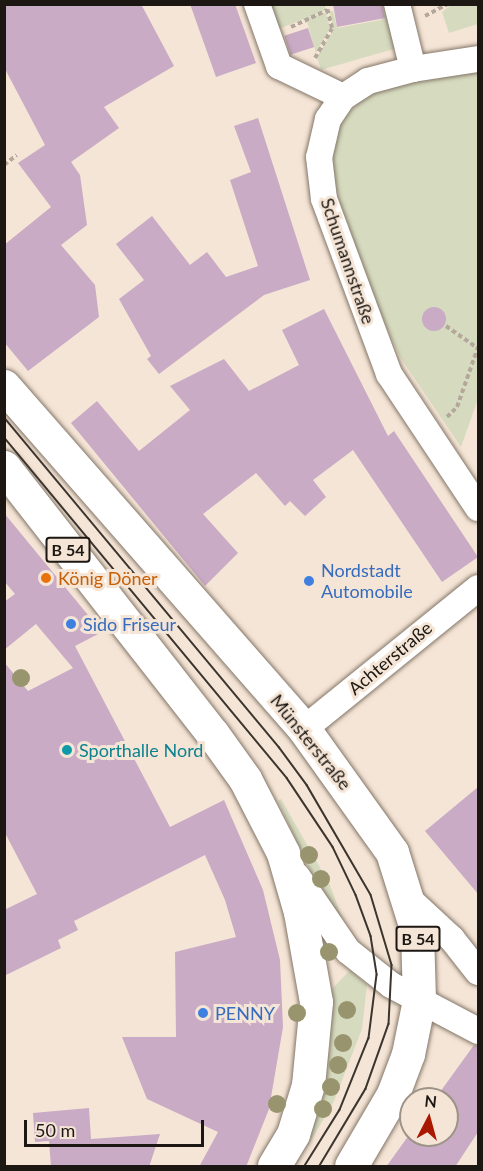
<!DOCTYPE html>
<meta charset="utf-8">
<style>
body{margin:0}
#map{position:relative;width:483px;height:1171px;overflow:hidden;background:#f5e5d6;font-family:Lato,sans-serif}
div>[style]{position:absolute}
.green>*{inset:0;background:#d6dbbf}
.building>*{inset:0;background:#c9abc5;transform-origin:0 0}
.round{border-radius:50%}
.path>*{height:4px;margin-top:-2px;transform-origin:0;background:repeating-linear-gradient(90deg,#b4a79b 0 4.5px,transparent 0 7.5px)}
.roads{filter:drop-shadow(0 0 2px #837668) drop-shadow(0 0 2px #837668)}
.minor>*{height:26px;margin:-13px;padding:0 13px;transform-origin:13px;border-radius:13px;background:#fff}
.major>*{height:33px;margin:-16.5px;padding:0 16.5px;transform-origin:16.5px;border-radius:16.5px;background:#fff}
.tram>*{height:1.5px;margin:-0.75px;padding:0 0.75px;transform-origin:0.75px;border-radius:0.75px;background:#3b352e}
.trees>*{width:18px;height:18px;margin:-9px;border-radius:50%;background:#97946e}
.dots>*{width:16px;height:16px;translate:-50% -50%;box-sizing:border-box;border:3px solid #f5e5d6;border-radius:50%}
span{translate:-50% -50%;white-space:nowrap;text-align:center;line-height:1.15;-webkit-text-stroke:6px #f5e5d6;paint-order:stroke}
.shield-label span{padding:2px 4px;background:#f5e5d6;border:2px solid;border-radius:4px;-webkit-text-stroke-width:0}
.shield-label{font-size:16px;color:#1c1712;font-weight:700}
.street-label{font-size:18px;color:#1c1712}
.shop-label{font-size:18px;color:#366cbe}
.left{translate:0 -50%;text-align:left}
.food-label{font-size:18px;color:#c56008}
.culture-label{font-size:18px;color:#0d838f}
.frame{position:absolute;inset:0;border:6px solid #1c1712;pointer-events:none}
.north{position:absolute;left:399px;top:1087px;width:60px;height:60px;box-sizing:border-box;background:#f5e5d6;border:2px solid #9e9388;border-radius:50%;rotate:6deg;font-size:16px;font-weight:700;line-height:24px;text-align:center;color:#1c1712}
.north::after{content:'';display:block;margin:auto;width:21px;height:27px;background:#a91900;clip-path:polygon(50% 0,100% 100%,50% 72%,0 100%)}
.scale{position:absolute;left:24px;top:1120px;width:180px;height:27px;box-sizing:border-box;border:3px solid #1c1712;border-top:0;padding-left:8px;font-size:18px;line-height:21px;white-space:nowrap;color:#1c1712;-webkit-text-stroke:4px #f5e5d6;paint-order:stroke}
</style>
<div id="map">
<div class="green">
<i style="clip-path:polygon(261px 5px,324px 5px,326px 10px,271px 32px)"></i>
<i style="clip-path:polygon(378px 5px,388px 5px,397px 48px,321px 70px,317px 57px,334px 29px,329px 11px,333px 11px,337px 28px,381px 20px)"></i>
<i style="clip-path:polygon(451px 5px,478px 5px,478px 24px,449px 33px,442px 12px)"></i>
<i style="clip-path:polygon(326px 12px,330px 28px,316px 53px,307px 22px,302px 19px)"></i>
<i style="clip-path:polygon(478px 71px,478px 399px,461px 447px,400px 357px,384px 322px,340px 204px,331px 167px,333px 142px,344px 118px,360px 101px,384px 87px)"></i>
<i style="clip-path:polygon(281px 799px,330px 885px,346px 929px,315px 881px,278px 801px)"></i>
<i style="clip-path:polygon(350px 970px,367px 985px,362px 1029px,334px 1101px,308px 1146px,303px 1143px,330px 1050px,330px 991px)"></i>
</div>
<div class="building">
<i style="clip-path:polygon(4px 4px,141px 4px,174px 66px,104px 107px,119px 128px,71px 162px,80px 175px,87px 225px,61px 245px,95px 285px,99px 317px,28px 371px,4px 342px,4px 245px,51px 207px,18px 163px,45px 145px,4px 67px)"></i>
<i style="clip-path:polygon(190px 4px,235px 4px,256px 63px,216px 77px)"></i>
<i style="clip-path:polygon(333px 4px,382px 4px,385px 18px,337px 27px)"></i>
<i style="left:308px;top:28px;width:20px;height:25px;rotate:72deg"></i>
<i style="clip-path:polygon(258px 118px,310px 280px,264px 295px,159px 374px,147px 359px,151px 356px,119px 299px,144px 280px,116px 244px,152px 216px,190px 265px,207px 252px,226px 277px,258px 266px,230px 180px,251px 172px,234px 126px)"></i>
<i class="round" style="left:422px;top:307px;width:24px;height:24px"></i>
<i style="clip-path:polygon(324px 309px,388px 436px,394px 431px,478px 557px,442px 582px,353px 450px,313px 480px,326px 497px,305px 516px,290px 501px,285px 506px,256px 473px,203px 514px,238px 553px,205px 586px,71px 423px,97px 401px,139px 451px,190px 410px,170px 386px,224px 359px,249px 391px,299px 365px,282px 330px)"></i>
<i style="clip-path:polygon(4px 513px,102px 632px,75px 646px,170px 827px,224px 800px,263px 890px,280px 960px,283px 1027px,269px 1109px,246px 1167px,199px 1167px,218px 1132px,147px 1099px,122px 1037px,176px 1037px,175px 952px,236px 937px,225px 900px,205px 855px,74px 921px,78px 930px,58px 940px,61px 948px,4px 976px,4px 910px,37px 894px,4px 831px,4px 662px,28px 691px,73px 668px,36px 624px,4px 650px,4px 602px,15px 594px,4px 581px)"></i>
<i style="clip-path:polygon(478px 787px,478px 894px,425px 831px)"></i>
<i style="clip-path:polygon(474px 1045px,478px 1046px,478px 1132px,455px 1167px,386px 1167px,409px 1135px,447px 1135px,447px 1099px,435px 1099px)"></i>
<i style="clip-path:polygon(89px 1108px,91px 1139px,160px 1134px,149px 1167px,51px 1167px,49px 1141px,35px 1142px,33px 1113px)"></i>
</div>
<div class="path">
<i style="left:425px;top:16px;width:26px;rotate:-28deg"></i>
<i style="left:291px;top:27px;width:40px;rotate:-25deg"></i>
<i style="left:315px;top:58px;width:34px;rotate:-60deg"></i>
<i style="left:332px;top:28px;width:25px;rotate:-104deg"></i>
<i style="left:4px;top:165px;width:16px;rotate:-38deg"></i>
<i style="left:446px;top:326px;width:39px;rotate:35deg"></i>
<i style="left:447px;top:417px;width:14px;rotate:-45deg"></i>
<i style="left:457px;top:407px;width:64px;rotate:-70.7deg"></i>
</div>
<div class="roads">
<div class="minor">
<i style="left:257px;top:4px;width:66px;rotate:70.5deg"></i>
<i style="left:279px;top:66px;width:71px;rotate:25.8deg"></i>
<i style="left:397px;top:4px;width:67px;rotate:76.2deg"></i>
<i style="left:478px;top:59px;width:66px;rotate:171.3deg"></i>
<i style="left:413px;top:69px;width:47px;rotate:165.1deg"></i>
<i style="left:368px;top:81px;width:30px;rotate:147deg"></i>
<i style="left:343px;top:97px;width:27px;rotate:124deg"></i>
<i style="left:328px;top:119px;width:39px;rotate:103deg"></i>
<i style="left:319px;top:157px;width:42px;rotate:83.2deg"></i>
<i style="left:324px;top:199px;width:187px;rotate:69.6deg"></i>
<i style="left:389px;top:374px;width:161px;rotate:56.4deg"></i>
<i style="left:304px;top:729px;width:224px;rotate:-39deg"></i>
<i style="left:297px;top:876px;width:91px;rotate:55.8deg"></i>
<i style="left:348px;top:951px;width:55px;rotate:38.3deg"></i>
<i style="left:391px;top:985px;width:98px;rotate:27.9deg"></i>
<i style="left:411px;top:901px;width:56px;rotate:42.8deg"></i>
<i style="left:452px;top:939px;width:42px;rotate:51.8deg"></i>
</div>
<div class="major">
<i style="left:4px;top:386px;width:456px;rotate:48.8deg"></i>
<i style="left:304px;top:729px;width:151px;rotate:54.4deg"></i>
<i style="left:392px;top:852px;width:84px;rotate:72.6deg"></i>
<i style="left:417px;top:932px;width:68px;rotate:88.3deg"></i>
<i style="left:419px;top:1000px;width:55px;rotate:101.5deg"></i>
<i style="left:408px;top:1054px;width:43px;rotate:110.6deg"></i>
<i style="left:393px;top:1094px;width:83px;rotate:120.3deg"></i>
<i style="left:4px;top:467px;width:338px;rotate:52deg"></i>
<i style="left:212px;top:733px;width:57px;rotate:54.3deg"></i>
<i style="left:245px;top:779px;width:83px;rotate:62.8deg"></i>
<i style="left:283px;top:853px;width:61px;rotate:73.9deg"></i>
<i style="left:300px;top:912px;width:91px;rotate:79.9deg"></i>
<i style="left:316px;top:1002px;width:83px;rotate:95.5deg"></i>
<i style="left:308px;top:1085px;width:51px;rotate:107deg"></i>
<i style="left:293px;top:1134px;width:37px;rotate:121deg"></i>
</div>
</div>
<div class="tram">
<i style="left:4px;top:417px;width:430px;rotate:50.2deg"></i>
<i style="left:279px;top:747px;width:47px;rotate:53.6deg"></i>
<i style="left:307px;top:785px;width:127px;rotate:59.8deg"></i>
<i style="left:371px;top:895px;width:73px;rotate:73.3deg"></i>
<i style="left:392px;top:965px;width:59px;rotate:92.9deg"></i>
<i style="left:389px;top:1024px;width:69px;rotate:109.5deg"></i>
<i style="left:366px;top:1089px;width:90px;rotate:120.9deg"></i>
<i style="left:4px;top:437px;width:443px;rotate:50.3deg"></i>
<i style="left:287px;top:778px;width:83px;rotate:56.3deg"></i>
<i style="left:333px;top:847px;width:53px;rotate:64.4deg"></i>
<i style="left:356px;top:895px;width:44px;rotate:69.9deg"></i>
<i style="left:371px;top:936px;width:39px;rotate:81deg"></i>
<i style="left:377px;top:975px;width:64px;rotate:97.2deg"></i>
<i style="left:369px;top:1038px;width:78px;rotate:111.9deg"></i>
<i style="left:340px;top:1110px;width:66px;rotate:122deg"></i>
</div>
<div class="trees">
<i style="left:21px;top:678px"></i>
<i style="left:309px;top:855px"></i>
<i style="left:321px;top:879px"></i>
<i style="left:329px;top:952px"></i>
<i style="left:347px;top:1010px"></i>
<i style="left:297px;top:1013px"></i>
<i style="left:343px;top:1043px"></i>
<i style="left:338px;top:1065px"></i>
<i style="left:331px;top:1087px"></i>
<i style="left:277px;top:1104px"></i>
<i style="left:323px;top:1109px"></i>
</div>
<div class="dots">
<i style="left:46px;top:578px;background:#e8710a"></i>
<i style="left:309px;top:581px;background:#3f7fe0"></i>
<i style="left:71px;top:624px;background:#3f7fe0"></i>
<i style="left:67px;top:750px;background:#0f9aa8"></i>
<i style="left:203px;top:1013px;background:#3f7fe0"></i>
</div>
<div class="shield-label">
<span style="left:68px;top:550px">B 54</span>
<span style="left:418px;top:939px">B 54</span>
</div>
<div class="street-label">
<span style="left:348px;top:261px;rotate:71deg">Schumannstraße</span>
<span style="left:390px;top:658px;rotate:-40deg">Achterstraße</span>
<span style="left:311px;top:742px;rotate:51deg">Münsterstraße</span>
</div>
<div class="shop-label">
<span class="left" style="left:321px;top:581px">Nordstadt<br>Automobile</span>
<span class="left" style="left:83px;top:624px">Sido Friseur</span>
<span class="left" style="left:215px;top:1013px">PENNY</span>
</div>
<div class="food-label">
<span class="left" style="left:58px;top:578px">König Döner</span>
</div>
<div class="culture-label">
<span class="left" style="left:79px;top:750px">Sporthalle Nord</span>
</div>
<div class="frame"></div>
<div class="north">N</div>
<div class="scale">50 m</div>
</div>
